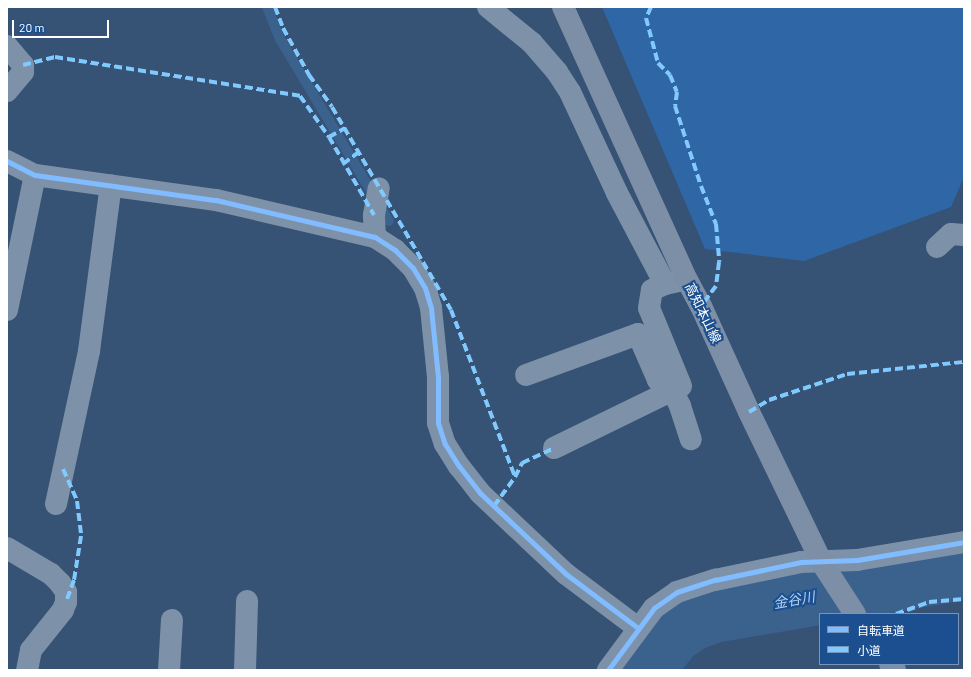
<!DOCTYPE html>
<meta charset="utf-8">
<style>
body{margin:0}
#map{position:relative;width:971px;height:677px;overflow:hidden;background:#365274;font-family:Barlow,"Noto Sans JP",sans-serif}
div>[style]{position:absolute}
.green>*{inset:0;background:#2f66a5}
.stream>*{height:10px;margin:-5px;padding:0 5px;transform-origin:5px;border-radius:5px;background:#3b618d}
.river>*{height:58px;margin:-29px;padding:0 29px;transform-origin:29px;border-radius:29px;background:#3b618d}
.street>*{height:22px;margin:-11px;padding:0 11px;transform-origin:11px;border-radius:11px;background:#7d92a8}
.primary>*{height:22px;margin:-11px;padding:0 11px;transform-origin:11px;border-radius:11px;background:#7d8ea7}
.quiet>*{height:4px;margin-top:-2px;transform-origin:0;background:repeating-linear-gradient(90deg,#80caff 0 8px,transparent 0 12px)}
.cycleway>*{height:5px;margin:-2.5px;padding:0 2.5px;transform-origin:2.5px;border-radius:2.5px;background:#80bcff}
span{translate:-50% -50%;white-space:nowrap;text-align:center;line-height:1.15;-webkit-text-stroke:4px #1b4f8f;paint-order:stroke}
.street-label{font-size:13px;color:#fff}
.water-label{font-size:14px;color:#b5d3f5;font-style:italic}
.frame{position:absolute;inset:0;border:8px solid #fff;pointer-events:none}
.legend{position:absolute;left:819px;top:613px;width:140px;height:52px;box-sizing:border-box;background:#1b4f8f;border:1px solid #7695bc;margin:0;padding:5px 7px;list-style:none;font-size:12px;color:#fff}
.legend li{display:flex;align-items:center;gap:8px;height:20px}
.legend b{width:20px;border:1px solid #7695bc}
.scale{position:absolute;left:12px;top:20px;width:97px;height:18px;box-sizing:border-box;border:2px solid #fff;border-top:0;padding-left:5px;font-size:12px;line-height:14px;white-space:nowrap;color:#fff;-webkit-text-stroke:3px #1b4f8f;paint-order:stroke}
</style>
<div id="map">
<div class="green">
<i style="clip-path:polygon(602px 7px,964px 7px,964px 177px,951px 207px,804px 261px,705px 249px)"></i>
</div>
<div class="stream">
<i style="left:267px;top:7px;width:35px;rotate:68deg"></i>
<i style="left:280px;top:39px;width:212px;rotate:59.1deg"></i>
<i style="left:652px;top:628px;width:23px;rotate:15deg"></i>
</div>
<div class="river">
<i style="left:644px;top:670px;width:47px;rotate:-50.2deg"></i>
<i style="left:674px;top:634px;width:24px;rotate:-33deg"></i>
<i style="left:694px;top:621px;width:21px;rotate:-19deg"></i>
<i style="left:714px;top:614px;width:254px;rotate:-9.8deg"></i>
</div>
<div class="street">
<i style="left:488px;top:7px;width:57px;rotate:39.3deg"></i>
<i style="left:532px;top:43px;width:38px;rotate:49deg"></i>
<i style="left:557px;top:72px;width:24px;rotate:57deg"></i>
<i style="left:570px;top:92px;width:111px;rotate:65deg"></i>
<i style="left:617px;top:193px;width:103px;rotate:62.2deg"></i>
<i style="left:7px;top:46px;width:25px;rotate:50deg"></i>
<i style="left:23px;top:65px;width:7px;rotate:90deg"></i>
<i style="left:23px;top:72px;width:25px;rotate:130deg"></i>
<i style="left:7px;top:161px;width:31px;rotate:27deg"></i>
<i style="left:35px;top:175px;width:183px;rotate:7.9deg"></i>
<i style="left:216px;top:200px;width:163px;rotate:13.1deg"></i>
<i style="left:375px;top:237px;width:24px;rotate:33deg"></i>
<i style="left:395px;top:250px;width:25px;rotate:45deg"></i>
<i style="left:413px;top:268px;width:23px;rotate:59deg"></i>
<i style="left:425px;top:288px;width:21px;rotate:73deg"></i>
<i style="left:431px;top:308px;width:69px;rotate:84.2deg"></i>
<i style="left:438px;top:377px;width:46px;rotate:90deg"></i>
<i style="left:438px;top:423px;width:22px;rotate:72deg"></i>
<i style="left:445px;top:444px;width:26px;rotate:58deg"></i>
<i style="left:459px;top:466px;width:34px;rotate:52deg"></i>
<i style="left:480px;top:493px;width:118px;rotate:43.3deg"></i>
<i style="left:566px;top:574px;width:90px;rotate:36.9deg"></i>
<i style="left:375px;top:237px;width:22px;rotate:-93deg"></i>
<i style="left:374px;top:215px;width:27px;rotate:-80deg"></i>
<i style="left:937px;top:247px;width:19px;rotate:-43deg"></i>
<i style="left:951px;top:234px;width:13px;rotate:4deg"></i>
<i style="left:7px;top:310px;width:138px;rotate:-78.3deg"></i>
<i style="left:526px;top:375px;width:119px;rotate:-20.1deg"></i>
<i style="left:638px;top:334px;width:50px;rotate:66.5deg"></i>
<i style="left:658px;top:380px;width:17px;rotate:36deg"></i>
<i style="left:672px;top:390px;width:18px;rotate:63deg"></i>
<i style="left:680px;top:406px;width:35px;rotate:72deg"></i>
<i style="left:554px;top:448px;width:141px;rotate:-26deg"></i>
<i style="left:681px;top:386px;width:84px;rotate:-112.3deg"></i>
<i style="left:649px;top:308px;width:18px;rotate:-81deg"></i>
<i style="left:652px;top:290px;width:14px;rotate:-25deg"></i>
<i style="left:665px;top:284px;width:14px;rotate:-12deg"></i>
<i style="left:56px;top:504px;width:157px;rotate:-77.8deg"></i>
<i style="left:89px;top:351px;width:167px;rotate:-82.5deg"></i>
<i style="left:7px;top:548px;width:51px;rotate:30.6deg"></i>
<i style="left:51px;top:574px;width:13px;rotate:45deg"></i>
<i style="left:60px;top:583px;width:11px;rotate:56deg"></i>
<i style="left:66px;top:592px;width:10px;rotate:90deg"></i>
<i style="left:66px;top:602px;width:9px;rotate:111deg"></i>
<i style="left:63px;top:610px;width:51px;rotate:128.7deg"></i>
<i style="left:31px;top:650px;width:20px;rotate:101deg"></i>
<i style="left:169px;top:670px;width:50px;rotate:-86.6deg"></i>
<i style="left:245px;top:670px;width:69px;rotate:-88.3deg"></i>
<i style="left:608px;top:670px;width:77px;rotate:-53.4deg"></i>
<i style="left:654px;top:608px;width:28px;rotate:-35deg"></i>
<i style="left:677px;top:592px;width:40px;rotate:-18deg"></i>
<i style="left:715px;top:580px;width:88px;rotate:-11.8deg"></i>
<i style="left:801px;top:562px;width:56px;rotate:-2deg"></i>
<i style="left:857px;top:560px;width:109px;rotate:-9.5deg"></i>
</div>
<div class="primary">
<i style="left:563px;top:7px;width:300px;rotate:65.6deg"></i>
<i style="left:687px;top:280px;width:30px;rotate:62deg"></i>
<i style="left:701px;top:306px;width:116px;rotate:65.6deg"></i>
<i style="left:749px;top:412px;width:168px;rotate:64.2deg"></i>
<i style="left:822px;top:563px;width:61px;rotate:57.1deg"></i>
<i style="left:890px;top:664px;width:8px;rotate:50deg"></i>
</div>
<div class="quiet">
<i style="left:275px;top:7px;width:22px;rotate:69deg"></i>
<i style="left:283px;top:28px;width:54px;rotate:61deg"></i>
<i style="left:309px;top:75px;width:39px;rotate:54deg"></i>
<i style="left:332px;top:107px;width:235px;rotate:59.6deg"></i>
<i style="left:451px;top:310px;width:179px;rotate:69deg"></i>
<i style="left:651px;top:7px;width:12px;rotate:114deg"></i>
<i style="left:646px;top:18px;width:47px;rotate:75.1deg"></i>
<i style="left:658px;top:63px;width:17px;rotate:45deg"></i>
<i style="left:670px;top:75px;width:18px;rotate:68deg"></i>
<i style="left:677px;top:92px;width:14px;rotate:98deg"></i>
<i style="left:675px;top:106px;width:84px;rotate:72deg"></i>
<i style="left:701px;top:186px;width:41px;rotate:68.5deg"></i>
<i style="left:716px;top:224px;width:38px;rotate:85deg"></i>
<i style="left:719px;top:262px;width:24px;rotate:97deg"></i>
<i style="left:716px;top:286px;width:25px;rotate:127deg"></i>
<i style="left:23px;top:65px;width:33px;rotate:-14deg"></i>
<i style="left:55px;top:57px;width:248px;rotate:9deg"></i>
<i style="left:300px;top:96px;width:50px;rotate:54.7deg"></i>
<i style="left:329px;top:137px;width:90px;rotate:60deg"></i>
<i style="left:329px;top:137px;width:18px;rotate:-29deg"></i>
<i style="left:343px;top:164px;width:20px;rotate:-37deg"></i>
<i style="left:749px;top:412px;width:23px;rotate:-31deg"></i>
<i style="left:769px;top:400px;width:82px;rotate:-18.4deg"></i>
<i style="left:847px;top:374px;width:118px;rotate:-5.9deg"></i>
<i style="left:63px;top:469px;width:35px;rotate:66deg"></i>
<i style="left:77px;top:501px;width:35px;rotate:83deg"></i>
<i style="left:81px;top:536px;width:45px;rotate:99deg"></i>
<i style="left:74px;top:580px;width:23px;rotate:110deg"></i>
<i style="left:494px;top:506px;width:36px;rotate:-54deg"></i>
<i style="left:515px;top:477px;width:16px;rotate:-63deg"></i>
<i style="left:522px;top:463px;width:35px;rotate:-25deg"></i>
<i style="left:896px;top:614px;width:35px;rotate:-20deg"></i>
<i style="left:929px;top:602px;width:35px;rotate:-5deg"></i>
</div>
<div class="cycleway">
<i style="left:7px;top:161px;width:31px;rotate:27deg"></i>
<i style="left:35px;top:175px;width:183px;rotate:7.9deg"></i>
<i style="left:216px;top:200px;width:163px;rotate:13.1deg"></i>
<i style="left:375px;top:237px;width:24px;rotate:33deg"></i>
<i style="left:395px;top:250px;width:25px;rotate:45deg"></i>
<i style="left:413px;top:268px;width:23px;rotate:59deg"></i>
<i style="left:425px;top:288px;width:21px;rotate:73deg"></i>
<i style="left:431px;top:308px;width:69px;rotate:84.2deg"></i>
<i style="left:438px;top:377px;width:46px;rotate:90deg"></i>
<i style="left:438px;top:423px;width:22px;rotate:72deg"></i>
<i style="left:445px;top:444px;width:26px;rotate:58deg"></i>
<i style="left:459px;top:466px;width:34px;rotate:52deg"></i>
<i style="left:480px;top:493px;width:118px;rotate:43.3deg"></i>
<i style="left:566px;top:574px;width:90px;rotate:36.9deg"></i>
<i style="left:608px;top:670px;width:77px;rotate:-53.4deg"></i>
<i style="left:654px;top:608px;width:28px;rotate:-35deg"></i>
<i style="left:677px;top:592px;width:40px;rotate:-18deg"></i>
<i style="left:715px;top:580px;width:88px;rotate:-11.8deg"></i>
<i style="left:801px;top:562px;width:56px;rotate:-2deg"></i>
<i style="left:857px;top:560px;width:109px;rotate:-9.5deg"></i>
</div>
<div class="street-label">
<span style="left:703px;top:313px;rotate:64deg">高知本山線</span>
</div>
<div class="water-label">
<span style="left:794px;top:600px;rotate:-10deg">金谷川</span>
</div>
<div class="frame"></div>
<ul class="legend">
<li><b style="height:5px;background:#80bcff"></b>自転車道</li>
<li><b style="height:5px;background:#80caff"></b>小道</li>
</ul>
<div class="scale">20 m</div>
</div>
